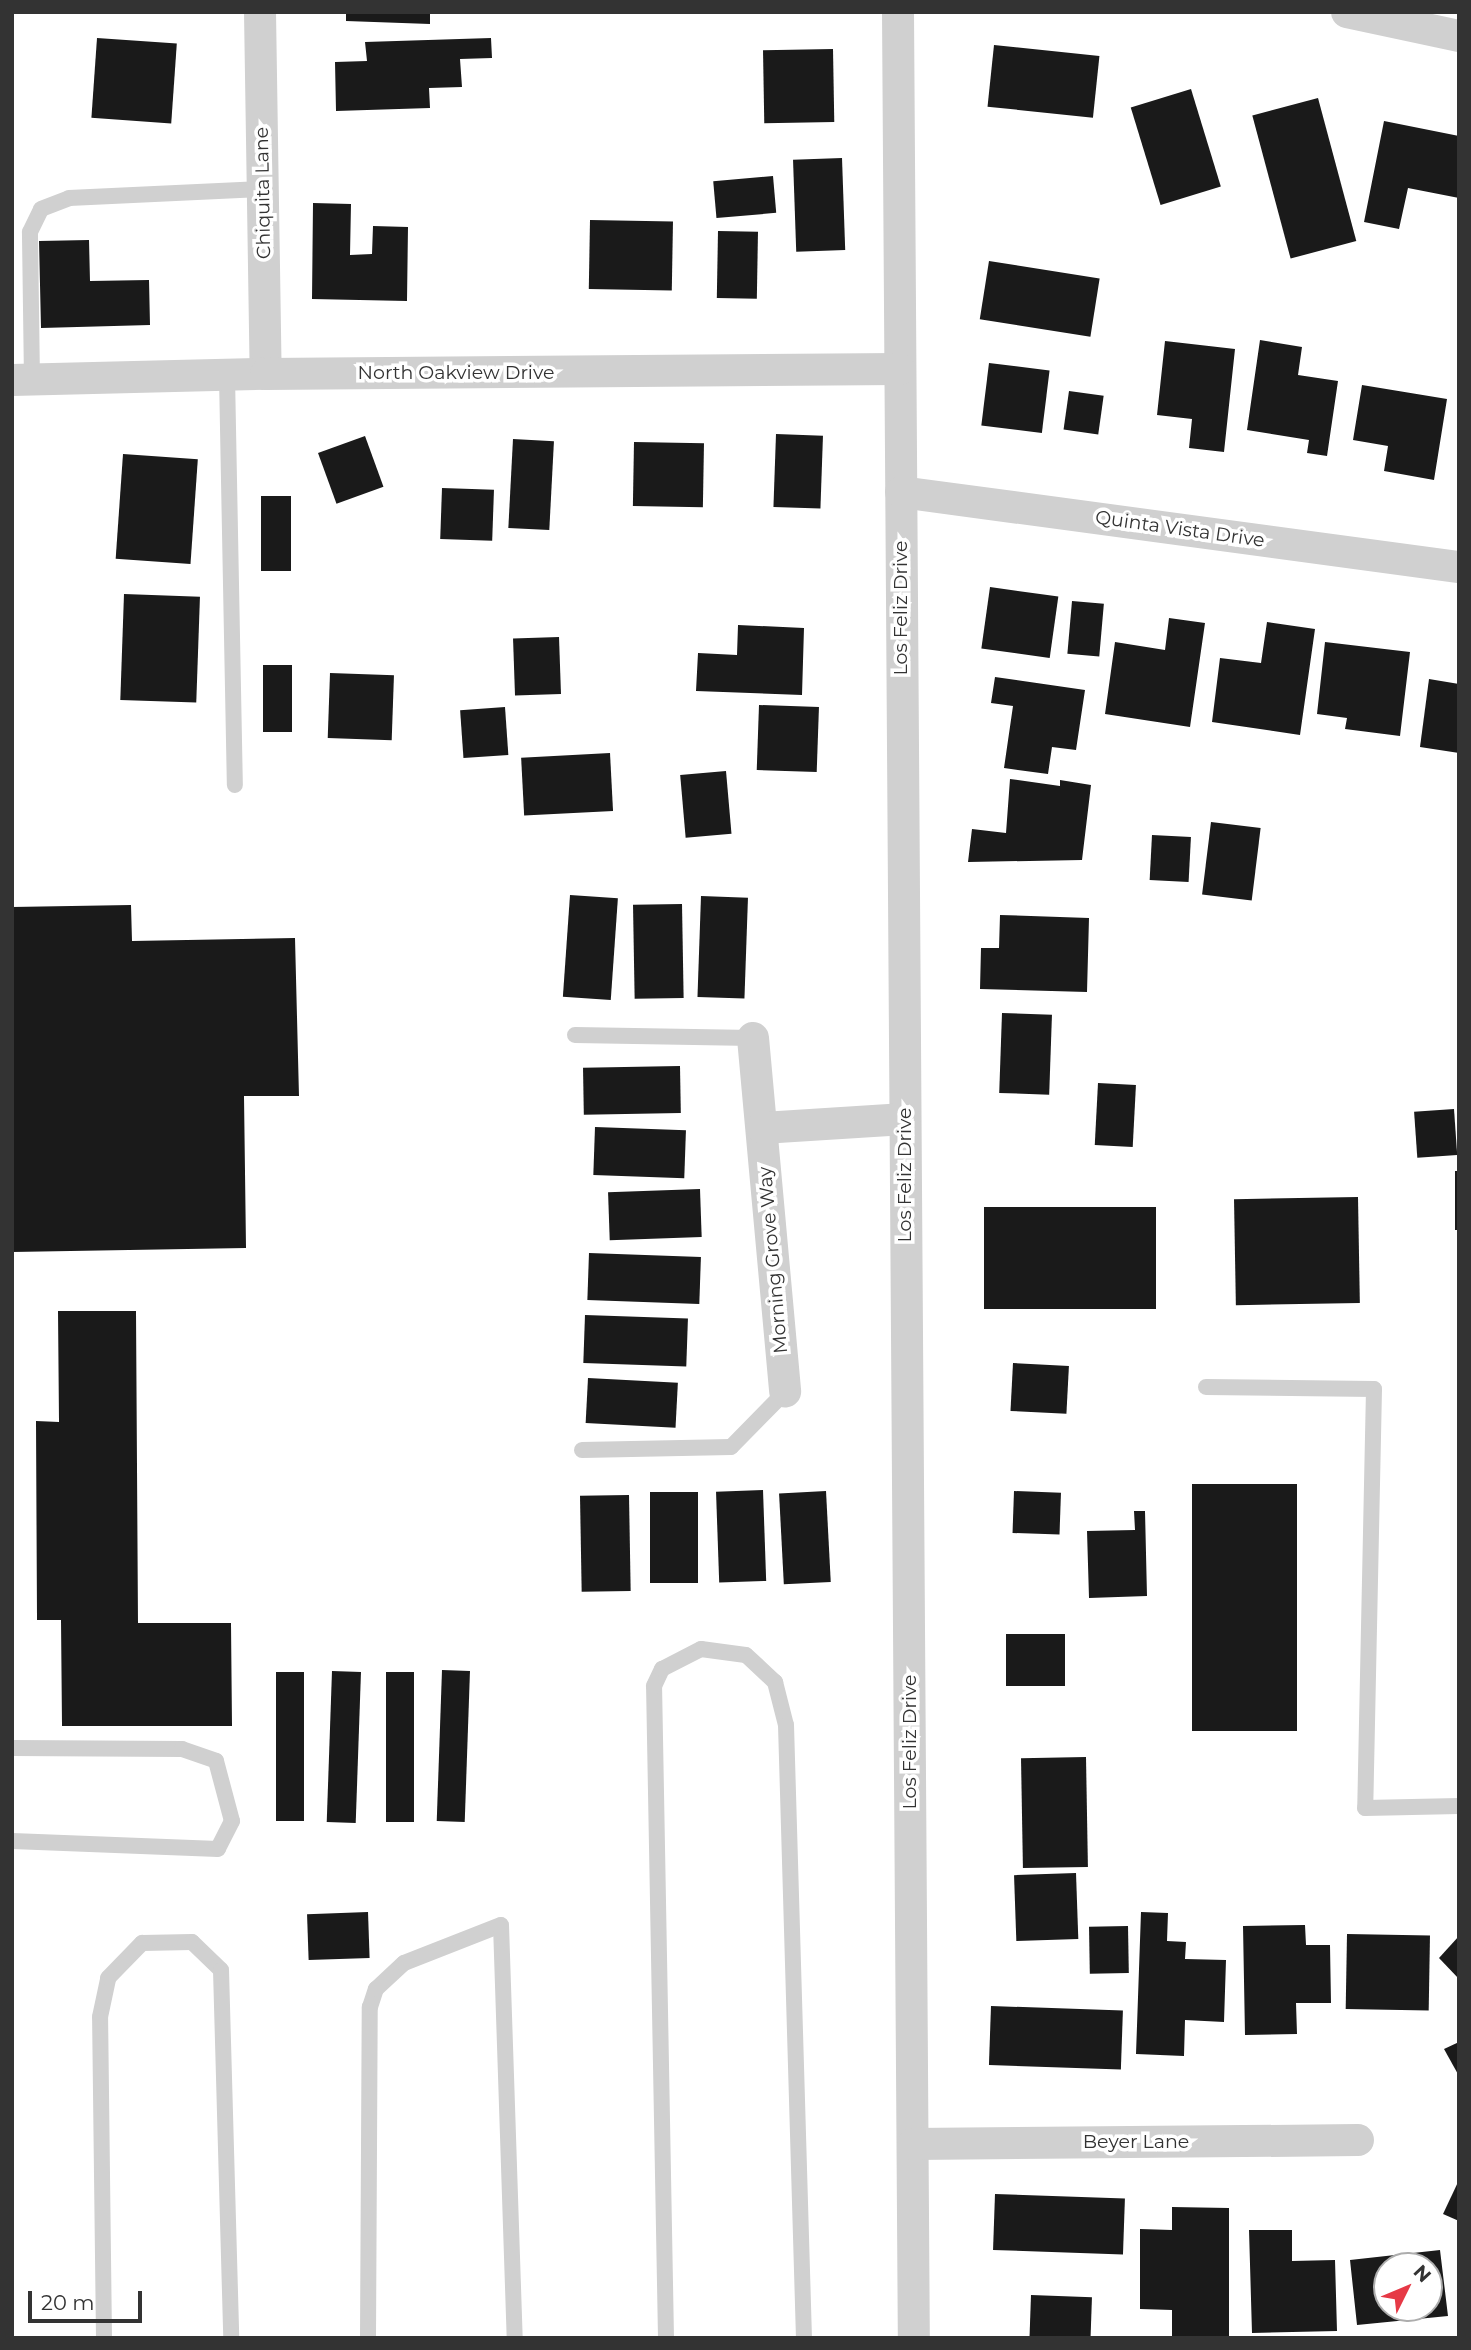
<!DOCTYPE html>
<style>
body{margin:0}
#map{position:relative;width:1471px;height:2350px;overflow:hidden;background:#fff;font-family:Montserrat,sans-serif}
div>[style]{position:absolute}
.building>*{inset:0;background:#1a1a1a;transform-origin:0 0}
.service>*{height:16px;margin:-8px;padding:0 8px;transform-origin:8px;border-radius:8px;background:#d0d0d0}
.minor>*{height:32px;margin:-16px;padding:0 16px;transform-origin:16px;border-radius:16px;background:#d0d0d0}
span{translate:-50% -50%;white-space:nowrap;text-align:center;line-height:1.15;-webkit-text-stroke:7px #fff;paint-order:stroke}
.street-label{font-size:19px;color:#333}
.frame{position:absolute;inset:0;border:14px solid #333;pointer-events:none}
.north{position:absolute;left:1373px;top:2252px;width:70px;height:70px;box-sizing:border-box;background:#fff;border:2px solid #adadad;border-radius:50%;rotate:47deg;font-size:19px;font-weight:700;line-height:28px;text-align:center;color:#333}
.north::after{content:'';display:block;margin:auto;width:24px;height:32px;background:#e63946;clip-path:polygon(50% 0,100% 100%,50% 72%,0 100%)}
.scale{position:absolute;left:28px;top:2291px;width:114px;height:32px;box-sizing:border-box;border:4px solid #333;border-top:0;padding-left:9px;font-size:21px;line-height:24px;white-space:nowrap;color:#333;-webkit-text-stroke:5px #fff;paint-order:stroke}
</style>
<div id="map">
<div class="building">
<i style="clip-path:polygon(346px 12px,430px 12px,430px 24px,346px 21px)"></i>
<i style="left:97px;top:38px;width:80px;height:80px;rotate:4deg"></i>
<i style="clip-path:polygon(491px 38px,492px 58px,460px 59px,462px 87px,429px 88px,430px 108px,336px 111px,335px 62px,367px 61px,365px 42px)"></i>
<i style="left:994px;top:45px;width:106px;height:62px;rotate:6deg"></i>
<i style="left:833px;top:49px;width:73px;height:70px;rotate:89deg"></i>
<i style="left:1191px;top:89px;width:102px;height:63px;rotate:73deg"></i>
<i style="left:1318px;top:98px;width:148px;height:68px;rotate:75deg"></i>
<i style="clip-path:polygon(1384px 121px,1459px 136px,1459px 198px,1408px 188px,1399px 229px,1364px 222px)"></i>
<i style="left:842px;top:158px;width:92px;height:49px;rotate:88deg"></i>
<i style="left:773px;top:176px;width:37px;height:60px;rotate:85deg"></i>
<i style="clip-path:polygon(313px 203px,351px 204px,350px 255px,372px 254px,373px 226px,408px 227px,407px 301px,312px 299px)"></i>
<i style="left:590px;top:220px;width:83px;height:69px;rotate:1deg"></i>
<i style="left:718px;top:231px;width:40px;height:67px;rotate:1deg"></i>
<i style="clip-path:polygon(89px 240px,90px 281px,149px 280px,150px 325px,41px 328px,39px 241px)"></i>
<i style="left:989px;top:261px;width:112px;height:59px;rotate:9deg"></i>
<i style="clip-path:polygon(1260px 340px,1302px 347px,1298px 375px,1338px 381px,1327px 456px,1307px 453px,1309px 440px,1247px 430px)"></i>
<i style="clip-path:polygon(1165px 341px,1235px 349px,1224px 452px,1189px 448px,1192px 419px,1157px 415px)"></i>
<i style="left:989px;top:363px;width:61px;height:63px;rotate:7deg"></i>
<i style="clip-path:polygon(1362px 385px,1447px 399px,1434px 480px,1384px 471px,1388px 446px,1353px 440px)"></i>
<i style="left:1069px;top:391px;width:35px;height:39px;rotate:8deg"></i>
<i style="left:776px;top:434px;width:47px;height:73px;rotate:2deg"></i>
<i style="left:365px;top:436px;width:54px;height:50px;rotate:70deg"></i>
<i style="left:513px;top:439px;width:41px;height:89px;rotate:3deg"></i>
<i style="left:634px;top:442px;width:70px;height:64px;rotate:1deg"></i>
<i style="left:123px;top:454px;width:75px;height:105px;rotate:4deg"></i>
<i style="left:442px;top:488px;width:52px;height:51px;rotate:2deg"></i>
<i style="left:261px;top:496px;width:30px;height:75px"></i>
<i style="left:990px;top:587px;width:69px;height:62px;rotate:8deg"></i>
<i style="left:124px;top:594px;width:76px;height:106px;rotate:2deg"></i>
<i style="left:1072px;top:601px;width:32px;height:53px;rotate:5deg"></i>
<i style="clip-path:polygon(1169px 618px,1205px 623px,1190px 727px,1105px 714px,1115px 642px,1165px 650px)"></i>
<i style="clip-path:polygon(1267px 622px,1315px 629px,1300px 735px,1212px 722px,1220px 658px,1261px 663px)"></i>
<i style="clip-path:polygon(738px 625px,804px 628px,802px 695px,696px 691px,698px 653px,737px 655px)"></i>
<i style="left:559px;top:637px;width:57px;height:46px;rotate:88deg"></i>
<i style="clip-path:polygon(1325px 642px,1410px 652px,1400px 736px,1345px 729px,1347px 718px,1317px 714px)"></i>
<i style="left:263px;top:665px;width:29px;height:67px"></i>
<i style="left:330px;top:673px;width:64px;height:65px;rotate:2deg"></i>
<i style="clip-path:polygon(995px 677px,1085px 690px,1076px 750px,1052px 747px,1048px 774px,1004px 768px,1013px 706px,991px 703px)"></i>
<i style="clip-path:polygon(1429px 679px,1459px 684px,1459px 753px,1420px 747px)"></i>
<i style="left:759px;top:705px;width:60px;height:65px;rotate:2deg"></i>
<i style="left:505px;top:707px;width:48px;height:45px;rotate:86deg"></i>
<i style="left:610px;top:753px;width:58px;height:89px;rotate:87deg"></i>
<i style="left:726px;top:771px;width:63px;height:46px;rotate:85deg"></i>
<i style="clip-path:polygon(1010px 779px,1060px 786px,1060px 780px,1091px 785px,1082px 860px,968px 862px,972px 829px,1006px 833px)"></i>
<i style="left:1211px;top:822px;width:50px;height:73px;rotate:7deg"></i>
<i style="left:1152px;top:835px;width:39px;height:45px;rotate:3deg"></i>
<i style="left:570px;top:895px;width:48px;height:102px;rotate:4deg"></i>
<i style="left:701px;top:896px;width:47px;height:101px;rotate:2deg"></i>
<i style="left:682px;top:904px;width:94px;height:49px;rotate:89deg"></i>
<i style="clip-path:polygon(131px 905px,132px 941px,295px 938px,299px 1096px,244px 1096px,246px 1248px,12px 1252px,12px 907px)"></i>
<i style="clip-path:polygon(1000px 915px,1089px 918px,1087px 992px,980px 989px,981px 948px,999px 948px)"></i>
<i style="left:1002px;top:1013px;width:50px;height:80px;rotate:2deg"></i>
<i style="left:680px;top:1066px;width:47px;height:97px;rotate:89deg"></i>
<i style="left:1098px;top:1083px;width:38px;height:62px;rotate:3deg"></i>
<i style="left:1454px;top:1109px;width:46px;height:40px;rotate:86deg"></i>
<i style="left:595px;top:1127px;width:91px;height:48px;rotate:2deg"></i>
<i style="left:1455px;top:1171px;width:4px;height:59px"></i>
<i style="left:700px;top:1189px;width:48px;height:92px;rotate:88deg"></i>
<i style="left:1358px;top:1197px;width:106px;height:124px;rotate:89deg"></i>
<i style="left:984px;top:1207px;width:172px;height:102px"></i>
<i style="left:589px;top:1253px;width:112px;height:47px;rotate:2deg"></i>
<i style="clip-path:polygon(58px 1311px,136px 1311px,138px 1623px,231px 1623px,232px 1726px,62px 1726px,61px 1620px,37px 1620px,36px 1421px,59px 1422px)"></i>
<i style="left:585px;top:1315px;width:103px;height:48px;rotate:2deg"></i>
<i style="left:1013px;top:1363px;width:56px;height:48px;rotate:3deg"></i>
<i style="left:588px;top:1378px;width:90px;height:45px;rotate:3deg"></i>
<i style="left:1297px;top:1484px;width:247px;height:105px;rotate:90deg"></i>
<i style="left:763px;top:1490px;width:91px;height:47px;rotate:88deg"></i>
<i style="left:826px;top:1491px;width:91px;height:47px;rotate:87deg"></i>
<i style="left:1014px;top:1491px;width:47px;height:42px;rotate:2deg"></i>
<i style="left:650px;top:1492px;width:48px;height:91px"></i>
<i style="left:629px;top:1495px;width:96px;height:49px;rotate:89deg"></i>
<i style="clip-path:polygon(1134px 1511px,1145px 1511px,1147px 1596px,1089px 1598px,1087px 1531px,1135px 1530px)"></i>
<i style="left:1006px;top:1634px;width:59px;height:52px"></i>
<i style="left:442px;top:1670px;width:28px;height:151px;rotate:2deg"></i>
<i style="left:332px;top:1671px;width:29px;height:151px;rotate:2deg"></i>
<i style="left:276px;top:1672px;width:28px;height:149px"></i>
<i style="left:386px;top:1672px;width:28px;height:150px"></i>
<i style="left:1086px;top:1757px;width:110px;height:65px;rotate:89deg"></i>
<i style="left:1076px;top:1873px;width:66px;height:62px;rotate:88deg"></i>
<i style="left:368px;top:1912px;width:46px;height:61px;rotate:88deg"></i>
<i style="clip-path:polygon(1141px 1912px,1168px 1913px,1167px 1941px,1186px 1942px,1185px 1959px,1226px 1960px,1224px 2022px,1185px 2020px,1184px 2056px,1136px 2054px)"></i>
<i style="clip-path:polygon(1305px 1925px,1306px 1945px,1330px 1945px,1331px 2003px,1296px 2003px,1297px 2034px,1245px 2035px,1243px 1926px)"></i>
<i style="left:1128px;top:1926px;width:47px;height:39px;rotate:89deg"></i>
<i style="left:1347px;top:1934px;width:83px;height:75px;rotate:1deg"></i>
<i style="clip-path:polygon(1459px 1936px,1459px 1979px,1439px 1958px)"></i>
<i style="left:991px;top:2006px;width:132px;height:59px;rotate:2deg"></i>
<i style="clip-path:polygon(1459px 2042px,1459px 2076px,1444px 2049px)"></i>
<i style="clip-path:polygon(1459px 2180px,1459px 2221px,1443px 2214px)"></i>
<i style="left:995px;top:2194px;width:130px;height:56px;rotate:2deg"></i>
<i style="clip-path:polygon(1172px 2207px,1229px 2208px,1229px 2336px,1172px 2336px,1172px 2310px,1140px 2309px,1140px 2229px,1172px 2230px)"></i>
<i style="clip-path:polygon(1249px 2230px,1292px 2230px,1292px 2261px,1335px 2260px,1337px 2331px,1252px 2333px)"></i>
<i style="clip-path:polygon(evenodd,1440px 2250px,1448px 2316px,1357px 2325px,1350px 2260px,1440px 2250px,1387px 2266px,1429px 2266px,1429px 2308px,1387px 2308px,1387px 2266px)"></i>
<i style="left:1031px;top:2295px;width:61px;height:43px;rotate:2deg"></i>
</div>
<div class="service">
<i style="left:227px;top:376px;width:409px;rotate:88.9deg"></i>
<i style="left:32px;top:380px;width:148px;rotate:-90.8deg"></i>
<i style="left:30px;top:232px;width:25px;rotate:-64deg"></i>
<i style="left:41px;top:209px;width:30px;rotate:-21deg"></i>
<i style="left:69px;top:198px;width:194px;rotate:-2.7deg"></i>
<i style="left:575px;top:1035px;width:178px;rotate:1deg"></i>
<i style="left:1206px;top:1387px;width:168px;rotate:0.7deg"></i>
<i style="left:1374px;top:1389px;width:419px;rotate:91.2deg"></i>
<i style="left:1365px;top:1808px;width:94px;rotate:-1.2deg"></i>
<i style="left:582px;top:1450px;width:149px;rotate:-1.2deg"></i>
<i style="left:731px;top:1447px;width:77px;rotate:-45.5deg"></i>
<i style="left:12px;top:1748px;width:170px;rotate:0.3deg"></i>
<i style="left:182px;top:1749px;width:36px;rotate:19deg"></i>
<i style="left:216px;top:1761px;width:62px;rotate:75.1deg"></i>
<i style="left:232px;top:1821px;width:31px;rotate:117deg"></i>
<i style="left:218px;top:1849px;width:206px;rotate:-177.8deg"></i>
<i style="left:104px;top:2338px;width:321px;rotate:-90.7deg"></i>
<i style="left:100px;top:2017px;width:40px;rotate:-78deg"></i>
<i style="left:108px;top:1978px;width:49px;rotate:-45.8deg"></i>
<i style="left:142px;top:1943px;width:50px;rotate:-1.1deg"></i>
<i style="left:192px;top:1942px;width:40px;rotate:44deg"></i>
<i style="left:221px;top:1970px;width:368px;rotate:88.4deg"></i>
<i style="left:368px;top:2338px;width:331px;rotate:-89.7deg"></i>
<i style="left:370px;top:2007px;width:19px;rotate:-72deg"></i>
<i style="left:376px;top:1989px;width:38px;rotate:-43deg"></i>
<i style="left:404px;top:1963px;width:104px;rotate:-21.4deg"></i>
<i style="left:501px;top:1925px;width:413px;rotate:88.1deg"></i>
<i style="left:666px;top:2338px;width:652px;rotate:-91.05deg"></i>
<i style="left:654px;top:1686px;width:19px;rotate:-65deg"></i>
<i style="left:662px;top:1669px;width:44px;rotate:-27.1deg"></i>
<i style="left:701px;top:1649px;width:45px;rotate:7.6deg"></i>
<i style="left:746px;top:1655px;width:40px;rotate:43deg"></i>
<i style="left:775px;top:1682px;width:44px;rotate:75.7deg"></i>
<i style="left:786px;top:1725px;width:613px;rotate:88.32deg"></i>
</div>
<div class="minor">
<i style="left:260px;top:12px;width:362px;rotate:89.1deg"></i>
<i style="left:898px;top:12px;width:2326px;rotate:89.61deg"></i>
<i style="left:1347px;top:12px;width:115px;rotate:12.1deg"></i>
<i style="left:12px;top:380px;width:254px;rotate:-1.4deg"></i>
<i style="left:266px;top:374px;width:633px;rotate:-0.45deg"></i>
<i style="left:901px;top:492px;width:563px;rotate:7.66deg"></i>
<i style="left:753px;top:1038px;width:355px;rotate:84.8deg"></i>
<i style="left:762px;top:1128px;width:143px;rotate:-3.6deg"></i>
<i style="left:913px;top:2144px;width:445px;rotate:-0.5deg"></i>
</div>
<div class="street-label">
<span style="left:263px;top:193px;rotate:-91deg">Chiquita Lane</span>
<span style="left:456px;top:373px">North Oakview Drive</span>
<span style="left:1180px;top:529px;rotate:8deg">Quinta Vista Drive</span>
<span style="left:901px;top:608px;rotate:-90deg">Los Feliz Drive</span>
<span style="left:905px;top:1175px;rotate:-90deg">Los Feliz Drive</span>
<span style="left:773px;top:1260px;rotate:-95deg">Morning Grove Way</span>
<span style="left:910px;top:1742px;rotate:-90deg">Los Feliz Drive</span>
<span style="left:1136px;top:2142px">Beyer Lane</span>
</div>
<div class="frame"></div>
<div class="north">N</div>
<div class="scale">20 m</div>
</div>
